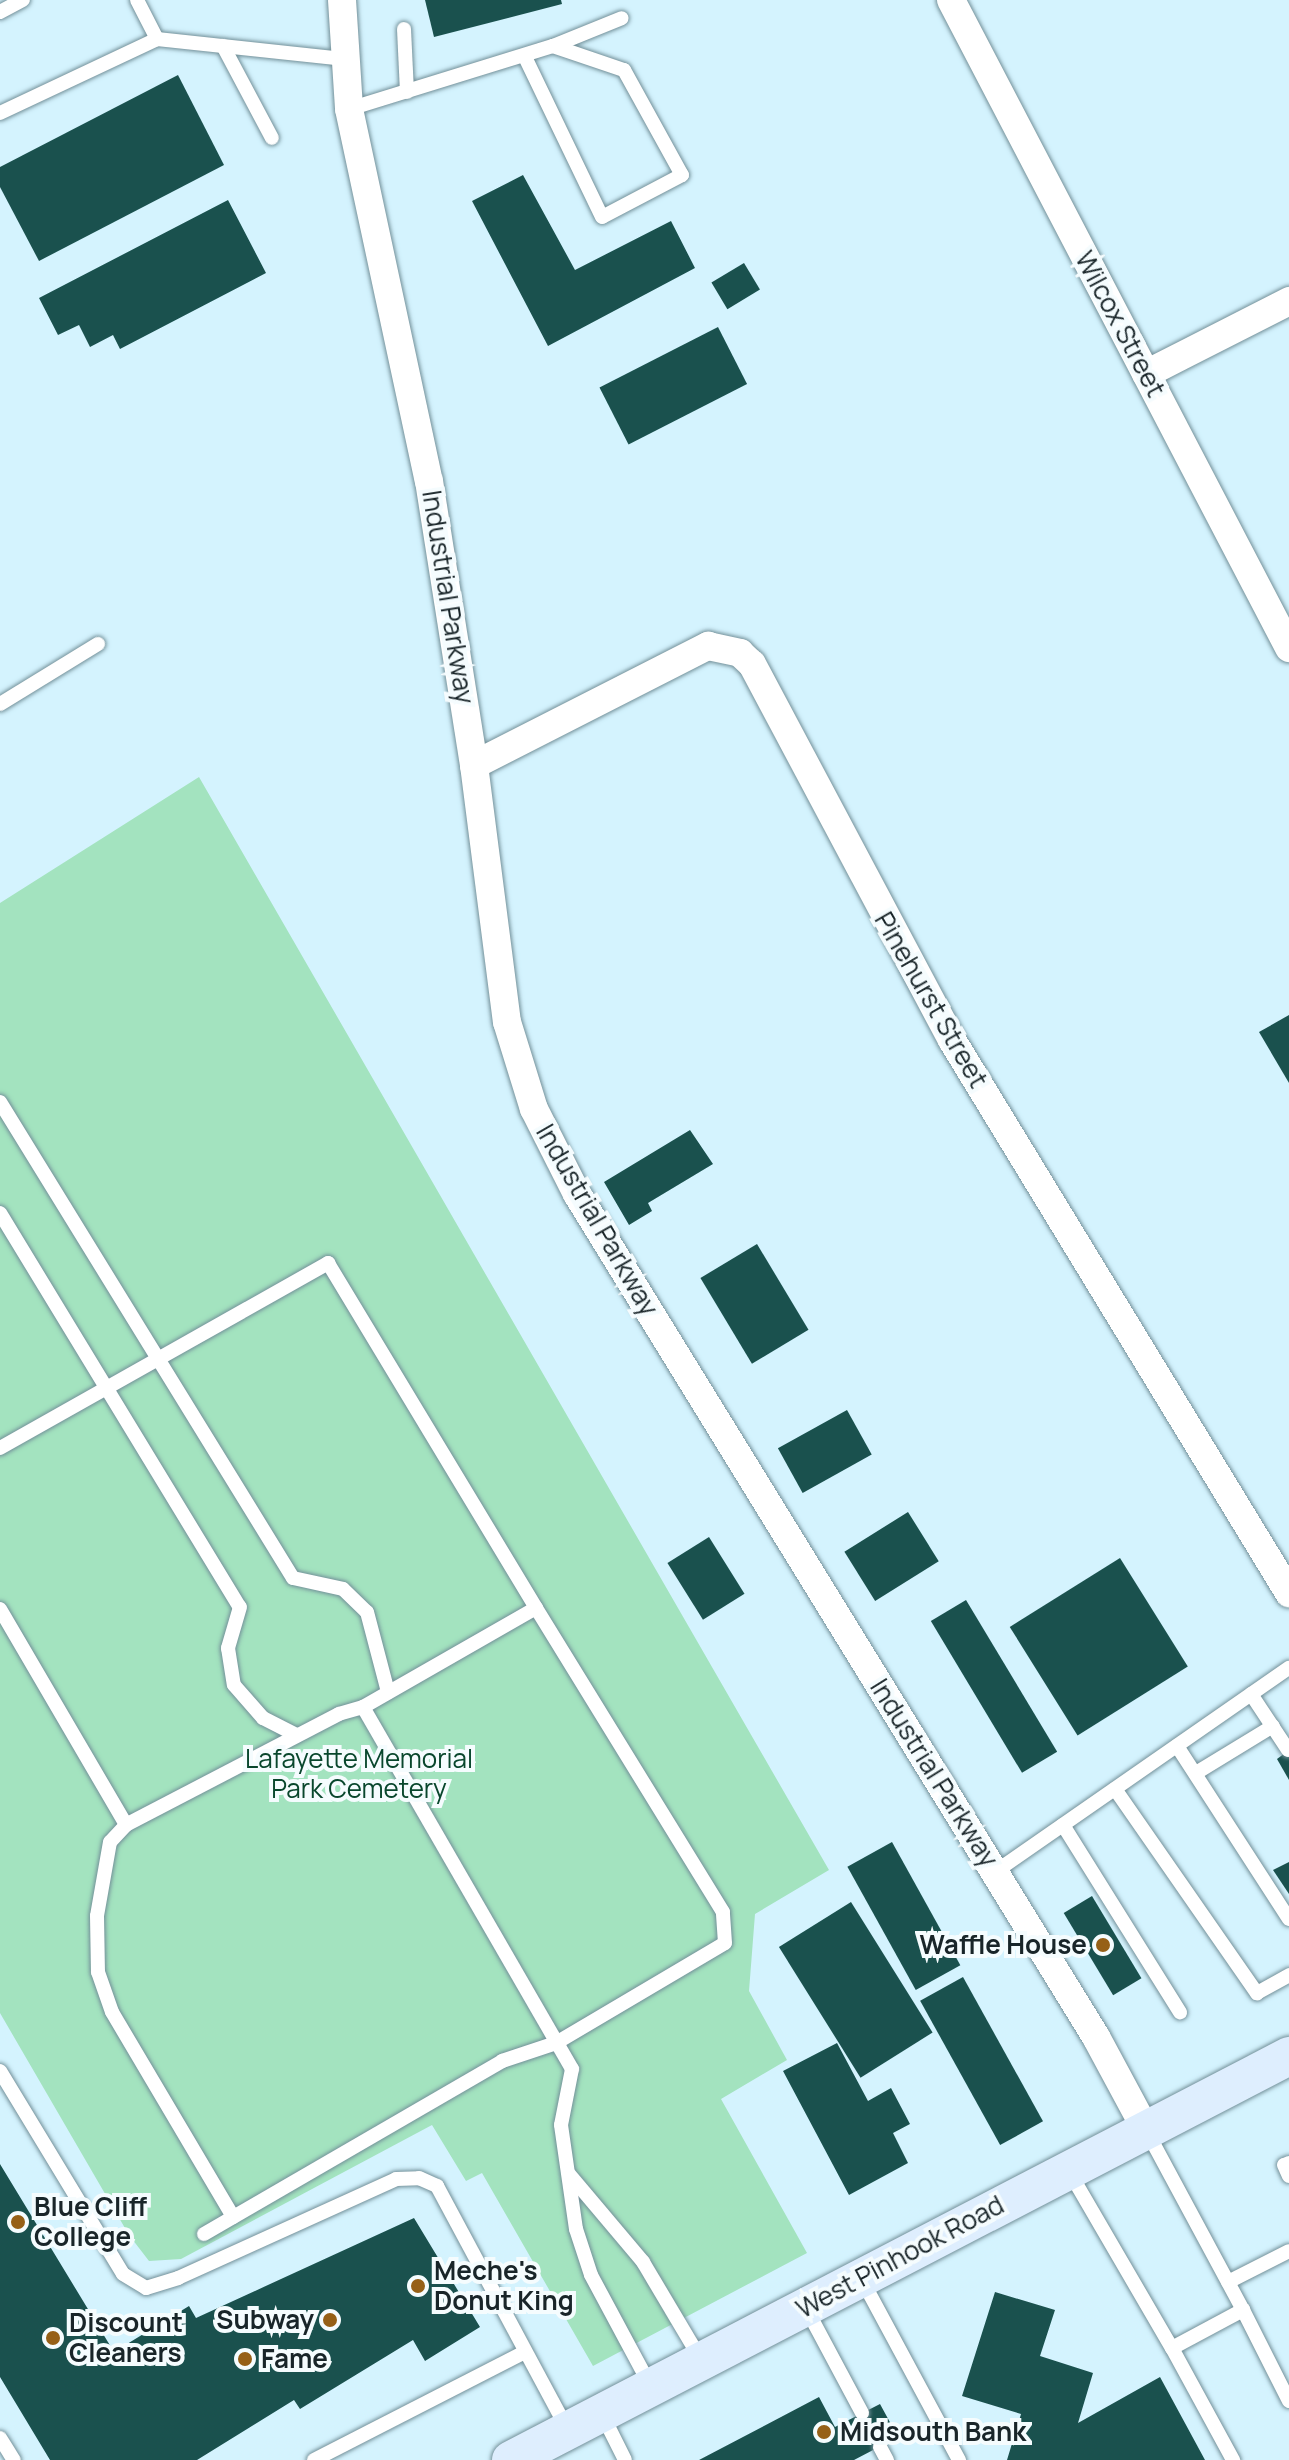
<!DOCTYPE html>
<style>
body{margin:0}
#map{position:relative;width:1289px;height:2460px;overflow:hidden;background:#d4f3fe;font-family:Manrope,sans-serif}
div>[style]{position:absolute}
.green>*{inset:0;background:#a3e3bf}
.building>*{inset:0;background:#1a514e;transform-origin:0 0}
.roads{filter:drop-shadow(0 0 2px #739099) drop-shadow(0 0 2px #739099)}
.service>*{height:14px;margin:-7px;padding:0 7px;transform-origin:7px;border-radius:7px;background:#fff}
.minor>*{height:28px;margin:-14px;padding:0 14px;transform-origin:14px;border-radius:14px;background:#fff}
.secondary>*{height:38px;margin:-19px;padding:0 19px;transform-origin:19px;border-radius:19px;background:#deeefe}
.dots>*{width:22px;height:22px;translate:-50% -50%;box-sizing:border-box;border:4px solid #f5fcfe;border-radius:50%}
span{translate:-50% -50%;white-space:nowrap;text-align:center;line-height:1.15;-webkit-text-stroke:8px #f5fcfe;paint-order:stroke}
.street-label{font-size:26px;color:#192529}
.park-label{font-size:26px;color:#09472d}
.poi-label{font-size:26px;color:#192529;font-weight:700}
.right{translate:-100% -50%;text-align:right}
.left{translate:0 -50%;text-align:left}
</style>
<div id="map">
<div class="green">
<i style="clip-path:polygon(199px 777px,829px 1870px,755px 1914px,749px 1991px,787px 2060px,721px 2099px,807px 2253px,593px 2366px,482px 2173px,466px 2181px,432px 2125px,181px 2259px,149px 2261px,129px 2235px,0 2013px,0 903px)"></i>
</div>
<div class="building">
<i style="clip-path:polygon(425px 0,561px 0,562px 4px,434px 37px)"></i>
<i style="clip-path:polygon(178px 75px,224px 165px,39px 261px,0 187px,0 167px)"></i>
<i style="clip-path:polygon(523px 175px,575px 270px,671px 221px,695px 268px,548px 346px,472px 201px)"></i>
<i style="clip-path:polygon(228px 200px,266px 273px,120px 349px,113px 335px,90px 347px,79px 325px,58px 335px,39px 298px)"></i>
<i style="left:744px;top:263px;width:31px;height:38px;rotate:59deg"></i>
<i style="left:718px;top:327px;width:64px;height:133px;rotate:63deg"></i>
<i style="clip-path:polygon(1289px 1015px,1289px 1083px,1259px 1032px)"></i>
<i style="clip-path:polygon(690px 1130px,713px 1164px,648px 1203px,652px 1211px,629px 1225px,604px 1182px)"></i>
<i style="left:757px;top:1244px;width:100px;height:66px;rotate:59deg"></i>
<i style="left:847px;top:1410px;width:51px;height:79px;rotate:61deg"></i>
<i style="left:908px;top:1512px;width:58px;height:75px;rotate:58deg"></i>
<i style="left:709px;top:1537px;width:67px;height:49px;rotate:58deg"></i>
<i style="left:1120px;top:1558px;width:128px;height:130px;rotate:58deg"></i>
<i style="left:966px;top:1600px;width:177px;height:41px;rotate:59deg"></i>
<i style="clip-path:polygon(1289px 1750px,1289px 1780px,1277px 1759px)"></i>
<i style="left:892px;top:1842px;width:141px;height:51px;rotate:61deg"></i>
<i style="clip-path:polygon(1289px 1862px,1289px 1894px,1273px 1870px)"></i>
<i style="left:1092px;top:1896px;width:96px;height:33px;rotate:59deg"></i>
<i style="left:851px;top:1902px;width:154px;height:85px;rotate:58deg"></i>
<i style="left:963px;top:1977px;width:165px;height:49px;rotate:61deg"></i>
<i style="clip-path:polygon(837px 2043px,868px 2101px,891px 2088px,910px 2124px,893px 2133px,908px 2163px,849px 2195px,783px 2071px)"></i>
<i style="clip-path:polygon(0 2164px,114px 2352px,189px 2306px,196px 2318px,414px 2218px,480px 2327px,425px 2361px,413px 2340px,300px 2409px,294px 2400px,197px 2460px,50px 2460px,0 2377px)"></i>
<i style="clip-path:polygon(995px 2292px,1055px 2310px,1040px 2356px,1093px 2373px,1078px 2423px,1160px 2377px,1205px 2460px,1007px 2460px,1021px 2414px,962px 2396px)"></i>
<i style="clip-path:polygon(819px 2397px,835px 2427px,880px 2404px,898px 2437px,854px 2460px,699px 2460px)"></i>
</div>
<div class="roads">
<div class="service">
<i style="left:137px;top:0;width:44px;rotate:62.9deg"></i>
<i style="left:0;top:12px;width:26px;rotate:-28deg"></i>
<i style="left:404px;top:29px;width:63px;rotate:87.3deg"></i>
<i style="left:223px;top:46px;width:104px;rotate:62deg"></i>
<i style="left:553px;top:46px;width:74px;rotate:-22.1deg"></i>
<i style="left:349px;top:109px;width:214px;rotate:-17.2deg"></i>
<i style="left:553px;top:46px;width:75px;rotate:18.7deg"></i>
<i style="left:624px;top:70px;width:120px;rotate:61.1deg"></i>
<i style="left:682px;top:175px;width:90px;rotate:152.3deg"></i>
<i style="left:602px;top:217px;width:178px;rotate:-115.7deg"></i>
<i style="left:0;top:113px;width:174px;rotate:-25.2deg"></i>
<i style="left:157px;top:39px;width:187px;rotate:6.1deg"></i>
<i style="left:0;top:704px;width:115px;rotate:-31.5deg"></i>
<i style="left:0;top:1102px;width:559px;rotate:58.39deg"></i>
<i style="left:293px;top:1578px;width:51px;rotate:12.4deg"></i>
<i style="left:343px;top:1589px;width:33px;rotate:44deg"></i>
<i style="left:367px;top:1612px;width:83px;rotate:75.3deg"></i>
<i style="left:0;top:1213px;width:461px;rotate:58.7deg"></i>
<i style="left:240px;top:1607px;width:43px;rotate:106.3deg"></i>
<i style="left:228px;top:1648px;width:37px;rotate:81deg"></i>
<i style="left:234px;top:1685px;width:44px;rotate:48.7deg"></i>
<i style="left:263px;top:1718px;width:38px;rotate:27deg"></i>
<i style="left:0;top:1448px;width:377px;rotate:-29.4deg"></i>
<i style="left:328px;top:1263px;width:403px;rotate:58.9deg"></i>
<i style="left:536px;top:1608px;width:199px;rotate:150.2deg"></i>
<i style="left:363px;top:1707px;width:25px;rotate:164deg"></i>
<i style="left:339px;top:1714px;width:240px;rotate:152.5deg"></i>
<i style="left:0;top:1609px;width:250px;rotate:59.7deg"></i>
<i style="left:126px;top:1825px;width:23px;rotate:133deg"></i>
<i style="left:110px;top:1842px;width:75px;rotate:100deg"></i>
<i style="left:97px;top:1916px;width:56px;rotate:89deg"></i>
<i style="left:98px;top:1972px;width:42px;rotate:70.7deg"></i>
<i style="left:112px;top:2012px;width:238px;rotate:59.4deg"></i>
<i style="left:1251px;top:1694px;width:67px;rotate:56.5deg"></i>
<i style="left:363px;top:1707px;width:418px;rotate:60deg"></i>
<i style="left:572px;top:2069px;width:57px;rotate:101.1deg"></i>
<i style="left:561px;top:2125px;width:105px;rotate:81.8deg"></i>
<i style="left:576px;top:2229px;width:48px;rotate:71.9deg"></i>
<i style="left:591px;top:2275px;width:127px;rotate:61.8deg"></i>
<i style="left:1177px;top:1746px;width:206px;rotate:57.1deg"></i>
<i style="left:1196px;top:1773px;width:90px;rotate:-31.4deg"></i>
<i style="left:1115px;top:1789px;width:249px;rotate:55.2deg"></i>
<i style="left:1257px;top:1993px;width:37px;rotate:-29deg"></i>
<i style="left:1063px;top:1825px;width:221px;rotate:58deg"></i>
<i style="left:995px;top:1872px;width:358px;rotate:-34.8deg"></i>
<i style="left:0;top:2071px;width:237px;rotate:58.8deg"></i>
<i style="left:123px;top:2274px;width:27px;rotate:31deg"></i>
<i style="left:146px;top:2288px;width:34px;rotate:-17deg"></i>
<i style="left:178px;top:2278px;width:239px;rotate:-24.4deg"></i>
<i style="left:396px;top:2179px;width:23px;rotate:-2deg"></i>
<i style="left:419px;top:2178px;width:20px;rotate:24deg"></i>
<i style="left:437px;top:2186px;width:275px;rotate:61.8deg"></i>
<i style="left:1289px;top:2163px;width:5px;rotate:158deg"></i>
<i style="left:1284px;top:2165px;width:12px;rotate:66deg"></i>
<i style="left:1070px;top:2173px;width:203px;rotate:59.8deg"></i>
<i style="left:1172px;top:2348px;width:81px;rotate:-28.2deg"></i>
<i style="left:1243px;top:2310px;width:204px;rotate:-118.3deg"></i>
<i style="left:569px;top:2174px;width:115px;rotate:49.9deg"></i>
<i style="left:643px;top:2262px;width:112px;rotate:59.3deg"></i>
<i style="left:204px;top:2234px;width:345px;rotate:-30.1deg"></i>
<i style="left:502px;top:2061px;width:57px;rotate:-18.4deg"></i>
<i style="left:556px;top:2043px;width:196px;rotate:-30.6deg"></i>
<i style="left:725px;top:1943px;width:31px;rotate:-94deg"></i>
<i style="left:723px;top:1912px;width:357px;rotate:-121.6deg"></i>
<i style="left:861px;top:2278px;width:207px;rotate:61.7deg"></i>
<i style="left:1228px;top:2282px;width:68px;rotate:-26.9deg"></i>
<i style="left:806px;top:2308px;width:119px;rotate:61.9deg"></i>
<i style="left:1243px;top:2310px;width:102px;rotate:63.2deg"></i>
<i style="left:1172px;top:2348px;width:128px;rotate:61.4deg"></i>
<i style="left:602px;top:2414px;width:51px;rotate:63.4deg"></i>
<i style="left:0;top:2438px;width:26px;rotate:58deg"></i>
<i style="left:880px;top:2447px;width:15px;rotate:62deg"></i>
<i style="left:314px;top:2460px;width:237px;rotate:-27.1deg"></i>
</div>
<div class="minor">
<i style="left:342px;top:0;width:109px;rotate:86.3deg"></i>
<i style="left:349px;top:109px;width:381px;rotate:77.9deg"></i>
<i style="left:429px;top:481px;width:288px;rotate:81deg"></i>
<i style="left:474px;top:765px;width:259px;rotate:82.7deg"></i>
<i style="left:507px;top:1022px;width:91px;rotate:72.8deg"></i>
<i style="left:534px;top:1109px;width:95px;rotate:63.2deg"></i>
<i style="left:577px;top:1194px;width:990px;rotate:58.38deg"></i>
<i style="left:1096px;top:2037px;width:106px;rotate:61.7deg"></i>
<i style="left:951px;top:0;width:731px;rotate:62.45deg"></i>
<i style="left:1146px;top:374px;width:161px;rotate:-27deg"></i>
<i style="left:474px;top:765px;width:263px;rotate:-27deg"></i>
<i style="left:708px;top:646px;width:33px;rotate:12deg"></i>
<i style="left:740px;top:653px;width:16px;rotate:43deg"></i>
<i style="left:752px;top:664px;width:426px;rotate:62deg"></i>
<i style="left:952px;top:1040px;width:648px;rotate:58.64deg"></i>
</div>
<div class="secondary">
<i style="left:511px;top:2460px;width:877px;rotate:-27.44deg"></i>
</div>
</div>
<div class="dots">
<i style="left:1103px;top:1945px;background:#966017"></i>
<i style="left:18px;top:2222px;background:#966017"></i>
<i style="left:418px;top:2286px;background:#966017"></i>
<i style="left:330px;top:2320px;background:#966017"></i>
<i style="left:53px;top:2338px;background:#966017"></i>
<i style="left:245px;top:2359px;background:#966017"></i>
<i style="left:824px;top:2432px;background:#966017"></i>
</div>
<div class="street-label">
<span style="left:1120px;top:324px;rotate:62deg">Wilcox Street</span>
<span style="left:448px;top:597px;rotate:81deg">Industrial Parkway</span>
<span style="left:931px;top:1000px;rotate:60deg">Pinehurst Street</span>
<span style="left:597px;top:1220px;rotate:60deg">Industrial Parkway</span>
<span style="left:934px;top:1773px;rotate:58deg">Industrial Parkway</span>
<span style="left:900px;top:2257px;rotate:-28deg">West Pinhook Road</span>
</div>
<div class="park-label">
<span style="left:359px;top:1774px">Lafayette Memorial<br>Park Cemetery</span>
</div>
<div class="poi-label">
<span class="right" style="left:1087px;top:1945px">Waffle House</span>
<span class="left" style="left:34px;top:2222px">Blue Cliff<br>College</span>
<span class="left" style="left:434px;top:2286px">Meche's<br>Donut King</span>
<span class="right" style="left:314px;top:2320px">Subway</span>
<span class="left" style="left:69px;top:2338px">Discount<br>Cleaners</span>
<span class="left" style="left:261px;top:2359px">Fame</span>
<span class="left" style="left:840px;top:2432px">Midsouth Bank</span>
</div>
</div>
